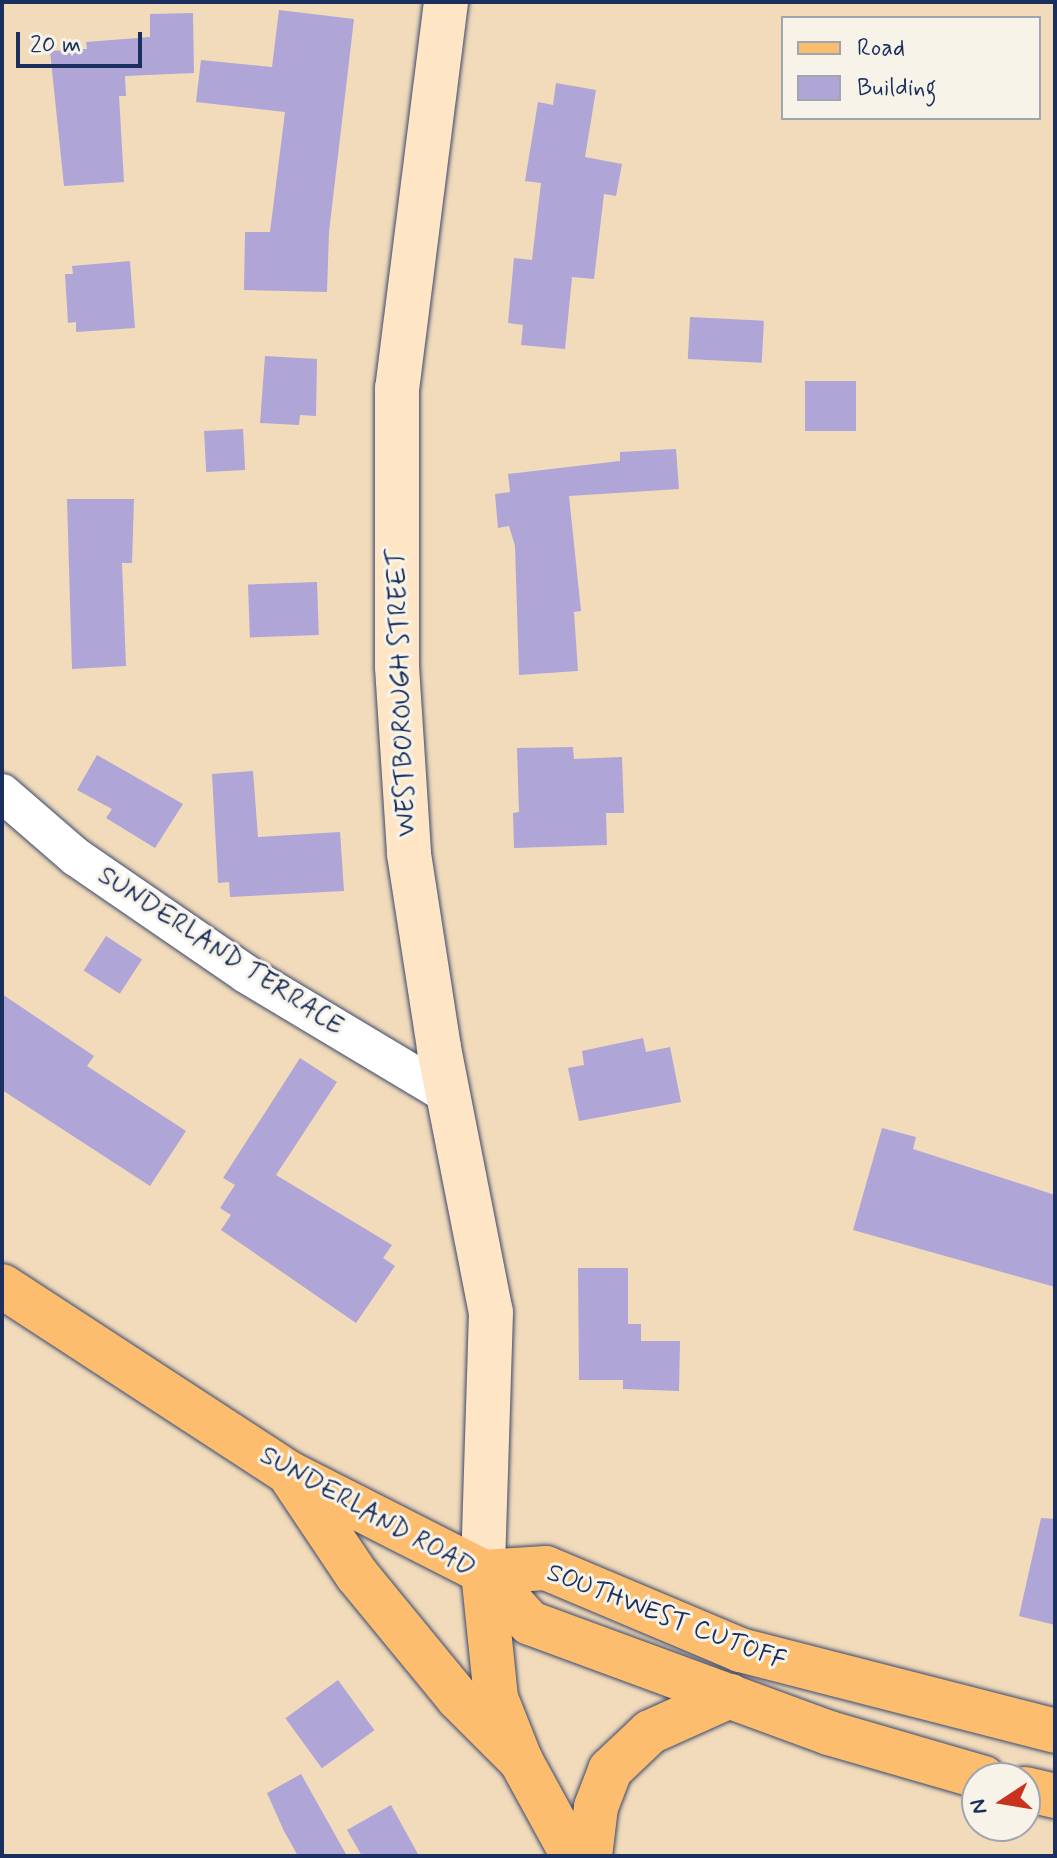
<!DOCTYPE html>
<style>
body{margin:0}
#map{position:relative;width:1057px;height:1858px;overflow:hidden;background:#f2dbbb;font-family:Mynerve,sans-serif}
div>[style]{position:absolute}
.building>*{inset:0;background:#afa5d7;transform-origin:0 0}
.roads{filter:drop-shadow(0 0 2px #3b496c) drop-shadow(0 0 2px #3b496c)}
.street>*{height:38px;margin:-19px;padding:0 19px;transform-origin:19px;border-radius:19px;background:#fff}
.secondary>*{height:44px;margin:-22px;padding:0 22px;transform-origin:22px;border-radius:22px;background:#fee5c5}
.primary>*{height:44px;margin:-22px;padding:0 22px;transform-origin:22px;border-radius:22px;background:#fcbd6e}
span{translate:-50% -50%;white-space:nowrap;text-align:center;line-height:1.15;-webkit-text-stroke:6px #f7f3e8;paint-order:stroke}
.street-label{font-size:26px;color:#1b2f5e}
.frame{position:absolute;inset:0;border:4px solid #1b2f5e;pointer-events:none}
.legend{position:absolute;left:781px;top:16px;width:260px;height:104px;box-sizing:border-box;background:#f7f3e8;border:2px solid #9fa5b1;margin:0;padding:10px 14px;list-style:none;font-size:24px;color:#1b2f5e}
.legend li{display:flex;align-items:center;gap:16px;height:40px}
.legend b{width:40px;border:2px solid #9fa5b1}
.north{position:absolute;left:961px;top:1762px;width:80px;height:80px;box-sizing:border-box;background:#f7f3e8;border:2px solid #9fa5b1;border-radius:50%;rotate:258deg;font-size:22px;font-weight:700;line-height:32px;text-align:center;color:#1b2f5e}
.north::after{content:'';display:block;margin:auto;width:28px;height:36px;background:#c8321e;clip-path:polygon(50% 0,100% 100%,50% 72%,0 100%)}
.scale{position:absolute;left:16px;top:32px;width:126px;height:36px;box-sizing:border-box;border:4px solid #1b2f5e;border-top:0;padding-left:10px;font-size:24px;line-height:28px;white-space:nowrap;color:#1b2f5e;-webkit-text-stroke:6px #f7f3e8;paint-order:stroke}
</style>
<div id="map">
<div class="building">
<i style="clip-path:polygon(279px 10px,354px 19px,329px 232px,327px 292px,244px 290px,245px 232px,270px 232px,285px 112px,196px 102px,201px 60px,272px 67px)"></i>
<i style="clip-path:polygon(193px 13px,194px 73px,125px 76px,126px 96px,119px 96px,124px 182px,64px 186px,50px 51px,87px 49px,86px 42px,150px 37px,150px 14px)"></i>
<i style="clip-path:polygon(556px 83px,596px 90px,585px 157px,622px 164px,616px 196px,604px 194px,594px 279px,572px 277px,565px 349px,521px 345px,523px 325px,508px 323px,514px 258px,532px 260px,541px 183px,525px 181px,538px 102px,553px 105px)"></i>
<i style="clip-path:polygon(130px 261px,135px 328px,76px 332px,76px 322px,68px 323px,65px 274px,73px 274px,72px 266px)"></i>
<i style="left:690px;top:317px;width:74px;height:42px;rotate:3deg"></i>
<i style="clip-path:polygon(265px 356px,317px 359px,316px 416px,300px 415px,299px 425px,260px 423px)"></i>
<i style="left:805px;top:381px;width:51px;height:50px"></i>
<i style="left:243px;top:429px;width:41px;height:39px;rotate:87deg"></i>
<i style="clip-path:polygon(676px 449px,679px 489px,569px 496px,581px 611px,574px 612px,578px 671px,519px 675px,515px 546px,509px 526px,498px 528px,495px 494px,510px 492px,508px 474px,620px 461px,620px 452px)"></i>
<i style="clip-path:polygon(67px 499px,134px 499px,132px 563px,122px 563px,126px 666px,72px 669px)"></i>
<i style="left:317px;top:582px;width:53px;height:69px;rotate:88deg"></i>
<i style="clip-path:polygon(573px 747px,574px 759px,622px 757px,624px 813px,606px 813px,607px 845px,514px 848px,513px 813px,519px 812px,517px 748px)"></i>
<i style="clip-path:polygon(97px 755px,183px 804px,155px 848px,106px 818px,112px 809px,77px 790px)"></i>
<i style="clip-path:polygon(253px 771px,258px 837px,340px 832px,344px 891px,230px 897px,229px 882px,218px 883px,212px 774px)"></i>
<i style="left:106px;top:936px;width:43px;height:41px;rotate:33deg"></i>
<i style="clip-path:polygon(2px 994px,94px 1056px,87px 1066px,186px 1131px,150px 1186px,2px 1090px)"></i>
<i style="clip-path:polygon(643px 1038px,646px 1052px,670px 1047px,681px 1102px,579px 1121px,568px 1068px,584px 1065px,582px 1051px)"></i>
<i style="clip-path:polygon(300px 1058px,337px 1082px,276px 1175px,392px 1245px,383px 1258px,395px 1266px,356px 1323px,221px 1230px,231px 1215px,220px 1208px,235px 1185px,223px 1178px)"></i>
<i style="clip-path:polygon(882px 1128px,916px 1137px,913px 1149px,1055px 1195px,1055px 1287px,853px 1230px)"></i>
<i style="clip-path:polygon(578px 1268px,628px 1268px,628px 1324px,641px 1324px,641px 1341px,680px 1341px,679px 1391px,623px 1389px,623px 1380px,579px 1380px)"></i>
<i style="clip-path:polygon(1041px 1518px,1055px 1519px,1055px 1625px,1019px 1616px)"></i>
<i style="left:338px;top:1680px;width:62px;height:65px;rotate:54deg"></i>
<i style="clip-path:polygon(301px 1774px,347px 1856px,298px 1856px,284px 1831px,267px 1793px)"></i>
<i style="clip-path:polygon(391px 1805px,419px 1856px,362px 1856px,347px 1830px)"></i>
</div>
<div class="roads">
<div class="street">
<i style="left:2px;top:793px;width:98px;rotate:40.9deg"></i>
<i style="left:76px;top:857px;width:206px;rotate:34.5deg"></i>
<i style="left:246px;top:974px;width:238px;rotate:30.9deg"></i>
</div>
<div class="secondary">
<i style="left:446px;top:2px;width:389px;rotate:97.2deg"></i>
<i style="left:397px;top:388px;width:279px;rotate:90deg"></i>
<i style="left:397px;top:667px;width:187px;rotate:86.3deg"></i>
<i style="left:409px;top:854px;width:196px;rotate:81.2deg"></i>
<i style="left:439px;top:1048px;width:269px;rotate:78.9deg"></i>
<i style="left:491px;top:1312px;width:260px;rotate:91.8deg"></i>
</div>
<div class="primary">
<i style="left:2px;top:1286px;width:343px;rotate:33.1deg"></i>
<i style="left:289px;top:1473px;width:218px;rotate:27deg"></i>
<i style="left:483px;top:1572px;width:69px;rotate:47.3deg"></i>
<i style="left:530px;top:1623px;width:319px;rotate:20.2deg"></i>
<i style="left:829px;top:1733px;width:161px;rotate:16.2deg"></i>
<i style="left:292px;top:1478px;width:117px;rotate:56.2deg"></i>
<i style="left:357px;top:1575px;width:159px;rotate:50.6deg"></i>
<i style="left:458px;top:1698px;width:89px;rotate:45deg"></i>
<i style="left:483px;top:1572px;width:63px;rotate:-3.6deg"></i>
<i style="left:546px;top:1568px;width:211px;rotate:22.9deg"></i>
<i style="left:740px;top:1650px;width:325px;rotate:14.4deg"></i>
<i style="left:483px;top:1572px;width:127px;rotate:84.1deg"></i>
<i style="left:496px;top:1698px;width:68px;rotate:68.4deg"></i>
<i style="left:521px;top:1761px;width:108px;rotate:61.3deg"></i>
<i style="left:1025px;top:1789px;width:31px;rotate:13deg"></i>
<i style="left:590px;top:1856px;width:49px;rotate:-83deg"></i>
<i style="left:596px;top:1807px;width:40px;rotate:-69deg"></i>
<i style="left:610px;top:1770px;width:55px;rotate:-43.5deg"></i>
<i style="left:650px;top:1732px;width:88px;rotate:-24.2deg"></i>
</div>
</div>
<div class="street-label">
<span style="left:403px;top:693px;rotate:-92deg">WESTBOROUGH STREET</span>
<span style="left:220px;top:952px;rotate:33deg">SUNDERLAND TERRACE</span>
<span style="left:367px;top:1513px;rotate:29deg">SUNDERLAND ROAD</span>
<span style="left:666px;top:1618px;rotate:21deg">SOUTHWEST CUTOFF</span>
</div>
<div class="frame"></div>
<ul class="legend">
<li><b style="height:10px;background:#fcbd6e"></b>Road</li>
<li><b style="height:22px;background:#afa5d7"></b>Building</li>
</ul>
<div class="north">N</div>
<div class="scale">20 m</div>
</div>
